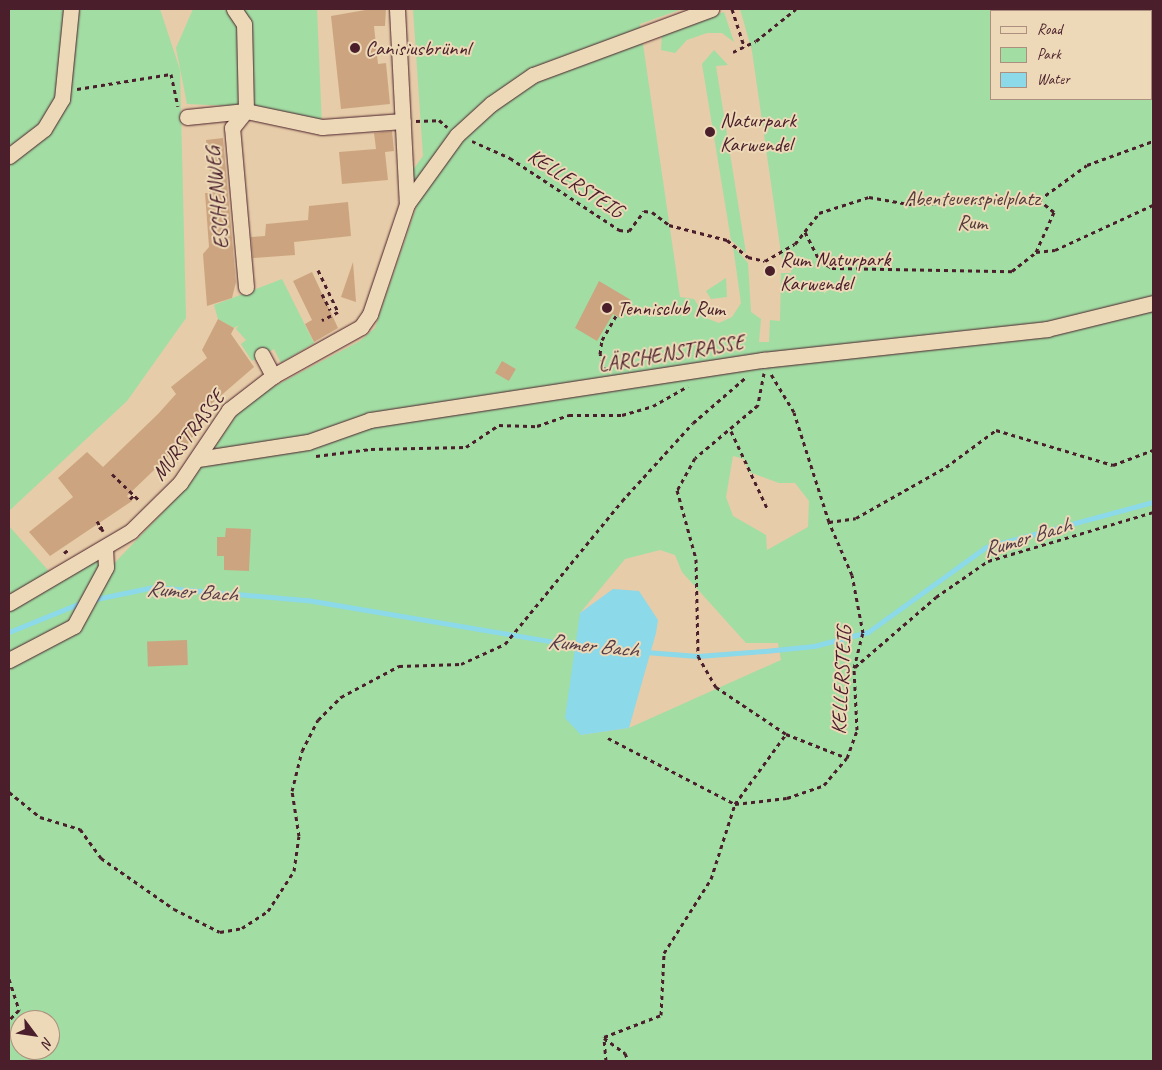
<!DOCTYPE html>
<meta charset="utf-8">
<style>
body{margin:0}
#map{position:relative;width:1162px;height:1070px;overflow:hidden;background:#e6cca8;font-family:Caveat,sans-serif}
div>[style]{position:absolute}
.green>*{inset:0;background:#a2dda3}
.water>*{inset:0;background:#8bd9e9}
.stream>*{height:5px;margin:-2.5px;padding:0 2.5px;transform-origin:2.5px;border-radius:2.5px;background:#8bd9e9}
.building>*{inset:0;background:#cca580;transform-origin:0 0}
.path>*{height:3px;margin-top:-1.5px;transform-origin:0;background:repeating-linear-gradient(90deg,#4a1f2b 0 4px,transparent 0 8px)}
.roads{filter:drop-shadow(0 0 1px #4a1f2b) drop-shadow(0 0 1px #4a1f2b)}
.minor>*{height:15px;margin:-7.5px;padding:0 7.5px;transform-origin:7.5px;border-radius:7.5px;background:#edd9b7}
.dots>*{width:14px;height:14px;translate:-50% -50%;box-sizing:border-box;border:2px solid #edd9b7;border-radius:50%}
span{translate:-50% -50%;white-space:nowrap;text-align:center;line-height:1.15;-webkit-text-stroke:4px #edd9b7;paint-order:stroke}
.poi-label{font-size:21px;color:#4a1f2b}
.left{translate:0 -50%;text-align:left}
.street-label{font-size:21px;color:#4a1f2b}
.park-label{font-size:21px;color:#573c3d}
.water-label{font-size:22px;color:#543b48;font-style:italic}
.frame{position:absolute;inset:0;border:10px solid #4a1f2b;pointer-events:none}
.legend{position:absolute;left:990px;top:10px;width:162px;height:90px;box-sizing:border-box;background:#edd9b7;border:1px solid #ac8f7f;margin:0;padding:6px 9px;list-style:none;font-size:15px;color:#4a1f2b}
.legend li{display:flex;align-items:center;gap:10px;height:25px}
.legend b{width:25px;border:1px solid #ac8f7f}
.north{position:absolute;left:10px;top:1010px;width:50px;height:50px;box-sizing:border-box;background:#edd9b7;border:1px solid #ac8f7f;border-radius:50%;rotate:121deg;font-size:14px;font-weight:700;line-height:20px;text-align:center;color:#4a1f2b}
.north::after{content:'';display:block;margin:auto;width:18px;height:22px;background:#4a1f2b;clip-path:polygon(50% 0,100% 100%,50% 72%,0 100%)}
</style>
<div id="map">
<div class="green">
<i style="clip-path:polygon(9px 9px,160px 9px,180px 70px,186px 318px,127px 401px,9px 511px)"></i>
<i style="clip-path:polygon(193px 9px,317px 9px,322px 127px,232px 106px,187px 104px,176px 48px)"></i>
<i style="clip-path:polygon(evenodd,413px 9px,682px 9px,640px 24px,680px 297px,694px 299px,706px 318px,719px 323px,732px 317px,741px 303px,733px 246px,748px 263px,751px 312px,761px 319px,759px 342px,769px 342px,770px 320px,780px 321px,781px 273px,791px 273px,792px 261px,782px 260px,752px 51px,740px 9px,1153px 9px,1153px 1061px,9px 1061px,9px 526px,54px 577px,105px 549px,104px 574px,188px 486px,240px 410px,260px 394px,360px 341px,375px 328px,419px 199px,410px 174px,423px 156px,413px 9px,991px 11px,1151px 11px,1151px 99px,991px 99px,991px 11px,413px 9px,733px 456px,744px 459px,749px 472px,779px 483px,795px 483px,809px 501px,808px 527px,767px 550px,766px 535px,733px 516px,726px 497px,733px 456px,413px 9px,660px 550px,675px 555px,682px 572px,746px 643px,778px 643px,781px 660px,629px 728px,581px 735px,580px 613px,625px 559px,660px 550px,413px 9px,20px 1020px,50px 1020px,50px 1050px,20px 1050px,20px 1020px)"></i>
<i style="clip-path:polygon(724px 12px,734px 42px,722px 33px,707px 33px,687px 40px,675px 53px,661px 50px,662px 33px)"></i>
<i style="clip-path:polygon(714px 50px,728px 65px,716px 66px,746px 253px,731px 240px,702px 64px)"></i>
<i style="clip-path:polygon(726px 278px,727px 297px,711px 299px,706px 291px)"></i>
<i style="clip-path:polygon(282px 279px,314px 343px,281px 363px,274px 349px,252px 361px,241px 344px,246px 340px,236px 329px,239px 325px,234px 328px,218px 319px,214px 305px)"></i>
</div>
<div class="water">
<i style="clip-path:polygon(613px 589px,639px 591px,658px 620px,656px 633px,629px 728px,581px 735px,565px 718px,580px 613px)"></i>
</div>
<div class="stream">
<i style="left:91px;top:600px;width:64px;rotate:-11.7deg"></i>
<i style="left:154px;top:587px;width:154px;rotate:4.9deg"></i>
<i style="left:307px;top:600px;width:281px;rotate:9.6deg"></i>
<i style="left:9px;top:632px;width:80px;rotate:-22.1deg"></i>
<i style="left:645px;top:652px;width:53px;rotate:4.3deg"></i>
<i style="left:698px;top:656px;width:67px;rotate:-4.3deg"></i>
<i style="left:765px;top:651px;width:49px;rotate:-5.8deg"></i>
<i style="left:814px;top:646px;width:56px;rotate:-14.5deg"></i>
<i style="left:868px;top:632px;width:145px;rotate:-35.8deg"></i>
<i style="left:986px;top:547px;width:173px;rotate:-15.1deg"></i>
</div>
<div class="building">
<i style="clip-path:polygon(371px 9px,386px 9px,385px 26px,374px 26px,378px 64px,386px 63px,390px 104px,341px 109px,331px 16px)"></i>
<i style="clip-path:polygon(392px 131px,394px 151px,385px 152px,388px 180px,342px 184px,339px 152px,376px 149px,374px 133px)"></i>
<i style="clip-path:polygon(223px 138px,236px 282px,232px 298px,207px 306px,203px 254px,209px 247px,205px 193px,209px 193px,210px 172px,206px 140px)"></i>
<i style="clip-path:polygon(348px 202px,351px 236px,294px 242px,295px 255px,253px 258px,251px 237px,265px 236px,266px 224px,308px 220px,309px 206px)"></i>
<i style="clip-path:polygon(353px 262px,356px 302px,341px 297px)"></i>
<i style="clip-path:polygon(312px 272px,338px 328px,314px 342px,305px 324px,312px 320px,293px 281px)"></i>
<i style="clip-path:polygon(599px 281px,631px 300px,620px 318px,613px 314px,597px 341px,575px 328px)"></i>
<i style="clip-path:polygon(218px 319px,234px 328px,231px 334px,254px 367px,195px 418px,201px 425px,182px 452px,177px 448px,127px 496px,132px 501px,50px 556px,29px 532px,73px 497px,58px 478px,87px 452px,103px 467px,158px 414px,176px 394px,171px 387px,207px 358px,202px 350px)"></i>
<i style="left:502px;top:361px;width:16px;height:14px;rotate:30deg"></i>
<i style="clip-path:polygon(226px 528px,251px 529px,249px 571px,224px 570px,224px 556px,217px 556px,217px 537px,225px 537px)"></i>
<i style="left:187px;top:640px;width:25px;height:40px;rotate:88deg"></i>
</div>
<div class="path">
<i style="left:732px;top:9px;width:40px;rotate:72deg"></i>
<i style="left:992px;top:9px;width:12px;rotate:9deg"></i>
<i style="left:1151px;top:35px;width:2px"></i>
<i style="left:733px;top:52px;width:25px;rotate:-26deg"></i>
<i style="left:756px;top:41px;width:51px;rotate:-38.7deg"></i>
<i style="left:77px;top:89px;width:95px;rotate:-9.1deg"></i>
<i style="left:171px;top:74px;width:33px;rotate:78deg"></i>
<i style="left:416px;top:121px;width:23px;rotate:-2deg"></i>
<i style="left:439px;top:120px;width:11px;rotate:41deg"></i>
<i style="left:472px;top:141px;width:42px;rotate:24.1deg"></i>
<i style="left:510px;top:158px;width:131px;rotate:33.4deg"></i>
<i style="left:619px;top:230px;width:10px;rotate:6deg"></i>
<i style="left:629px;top:231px;width:25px;rotate:-53deg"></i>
<i style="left:644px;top:211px;width:8px;rotate:7deg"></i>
<i style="left:652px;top:212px;width:21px;rotate:37deg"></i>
<i style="left:669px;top:225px;width:60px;rotate:14.5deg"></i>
<i style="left:727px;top:240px;width:27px;rotate:39deg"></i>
<i style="left:748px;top:257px;width:17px;rotate:13deg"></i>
<i style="left:765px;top:261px;width:34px;rotate:-30deg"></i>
<i style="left:795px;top:244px;width:39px;rotate:-52deg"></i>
<i style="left:819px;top:213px;width:52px;rotate:-17.7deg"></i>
<i style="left:869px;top:197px;width:40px;rotate:10deg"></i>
<i style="left:908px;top:204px;width:131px;rotate:-1.7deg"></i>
<i style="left:1039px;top:200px;width:59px;rotate:-36.1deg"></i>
<i style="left:1087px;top:165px;width:70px;rotate:-20deg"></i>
<i style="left:805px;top:232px;width:33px;rotate:63deg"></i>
<i style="left:820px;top:261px;width:14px;rotate:30deg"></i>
<i style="left:832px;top:268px;width:180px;rotate:1deg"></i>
<i style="left:1012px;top:271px;width:31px;rotate:-38deg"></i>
<i style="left:1036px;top:252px;width:19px;rotate:-6deg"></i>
<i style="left:1055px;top:250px;width:108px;rotate:-24.7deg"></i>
<i style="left:1036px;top:252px;width:44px;rotate:-65.8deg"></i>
<i style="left:1054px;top:212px;width:19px;rotate:-141deg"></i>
<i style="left:318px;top:270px;width:47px;rotate:64.5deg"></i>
<i style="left:338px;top:312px;width:18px;rotate:153deg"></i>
<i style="left:322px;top:294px;width:18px;rotate:63deg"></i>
<i style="left:605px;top:371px;width:18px;rotate:-106deg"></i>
<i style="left:600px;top:354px;width:14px;rotate:-82deg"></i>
<i style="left:602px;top:340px;width:28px;rotate:-60deg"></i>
<i style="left:764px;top:373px;width:33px;rotate:101deg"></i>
<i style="left:758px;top:405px;width:82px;rotate:139.9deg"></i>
<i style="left:695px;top:458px;width:37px;rotate:119deg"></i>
<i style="left:677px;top:490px;width:72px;rotate:74.6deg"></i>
<i style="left:696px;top:559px;width:97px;rotate:88.8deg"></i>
<i style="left:698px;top:656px;width:36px;rotate:60deg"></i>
<i style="left:716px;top:687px;width:84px;rotate:33.9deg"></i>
<i style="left:786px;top:734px;width:66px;rotate:21.5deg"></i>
<i style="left:731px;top:431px;width:87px;rotate:64.9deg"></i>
<i style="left:316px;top:456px;width:55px;rotate:-7.3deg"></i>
<i style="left:371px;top:449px;width:95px;rotate:-1.2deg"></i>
<i style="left:466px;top:447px;width:40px;rotate:-34deg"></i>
<i style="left:499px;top:425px;width:38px;rotate:2deg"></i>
<i style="left:537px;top:426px;width:34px;rotate:-19deg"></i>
<i style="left:569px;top:415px;width:53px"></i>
<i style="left:622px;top:415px;width:32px;rotate:-16deg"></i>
<i style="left:653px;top:406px;width:40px;rotate:-29.7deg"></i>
<i style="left:112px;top:474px;width:39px;rotate:44deg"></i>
<i style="left:130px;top:499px;width:6px;rotate:-45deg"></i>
<i style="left:97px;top:521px;width:12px;rotate:59deg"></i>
<i style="left:829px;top:522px;width:27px;rotate:-8deg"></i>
<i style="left:856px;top:518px;width:103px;rotate:-29.5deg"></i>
<i style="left:946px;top:467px;width:62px;rotate:-36.5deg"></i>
<i style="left:996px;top:430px;width:122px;rotate:16.7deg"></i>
<i style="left:1113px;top:465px;width:43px;rotate:-20.6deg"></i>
<i style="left:99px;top:529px;width:5px;rotate:-37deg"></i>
<i style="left:64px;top:553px;width:5px;rotate:-37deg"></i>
<i style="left:855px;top:667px;width:107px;rotate:-40.8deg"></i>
<i style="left:936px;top:597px;width:63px;rotate:-34.7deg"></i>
<i style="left:988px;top:561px;width:172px;rotate:-16.5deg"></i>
<i style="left:608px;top:738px;width:143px;rotate:27.5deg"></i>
<i style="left:735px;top:804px;width:87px;rotate:-53.9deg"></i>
<i style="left:9px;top:792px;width:40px;rotate:39deg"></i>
<i style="left:40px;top:817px;width:42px;rotate:16.7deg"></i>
<i style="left:80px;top:829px;width:36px;rotate:54deg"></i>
<i style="left:101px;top:858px;width:89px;rotate:34.9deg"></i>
<i style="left:174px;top:909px;width:51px;rotate:26.6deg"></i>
<i style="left:220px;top:932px;width:22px;rotate:-10deg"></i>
<i style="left:242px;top:928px;width:31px;rotate:-33deg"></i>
<i style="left:268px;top:911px;width:48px;rotate:-57deg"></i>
<i style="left:294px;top:871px;width:35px;rotate:-82deg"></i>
<i style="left:299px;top:836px;width:46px;rotate:-98.8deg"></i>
<i style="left:292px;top:791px;width:41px;rotate:-76deg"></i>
<i style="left:302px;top:751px;width:35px;rotate:-63deg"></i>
<i style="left:318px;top:720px;width:33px;rotate:-45deg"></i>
<i style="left:341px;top:697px;width:66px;rotate:-28.1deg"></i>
<i style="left:399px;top:666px;width:62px;rotate:-1.8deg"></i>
<i style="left:461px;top:664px;width:48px;rotate:-24.4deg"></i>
<i style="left:505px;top:644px;width:185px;rotate:-50.7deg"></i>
<i style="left:622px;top:501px;width:105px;rotate:-47.7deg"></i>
<i style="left:693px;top:423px;width:69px;rotate:-40.9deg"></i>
<i style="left:9px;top:979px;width:33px;rotate:72deg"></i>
<i style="left:19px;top:1010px;width:14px;rotate:135deg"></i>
<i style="left:604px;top:1038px;width:26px;rotate:36deg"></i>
<i style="left:625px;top:1053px;width:9px;rotate:69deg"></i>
<i style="left:606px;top:1061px;width:24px;rotate:-95deg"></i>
<i style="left:604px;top:1037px;width:61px;rotate:-21.1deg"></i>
<i style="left:661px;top:1015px;width:62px;rotate:-87.2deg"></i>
<i style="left:664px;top:953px;width:88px;rotate:-57.6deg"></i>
<i style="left:711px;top:879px;width:79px;rotate:-72.3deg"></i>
<i style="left:735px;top:804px;width:52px;rotate:-6.6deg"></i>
<i style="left:787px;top:798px;width:39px;rotate:-19deg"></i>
<i style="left:824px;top:785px;width:35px;rotate:-50deg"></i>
<i style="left:847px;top:758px;width:30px;rotate:-70deg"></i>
<i style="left:857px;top:730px;width:62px;rotate:-92.8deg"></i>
<i style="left:854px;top:668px;width:36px;rotate:-76deg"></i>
<i style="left:863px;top:633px;width:59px;rotate:-100.7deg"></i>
<i style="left:852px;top:575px;width:58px;rotate:-113.5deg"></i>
<i style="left:829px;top:522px;width:115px;rotate:-107.7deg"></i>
<i style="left:794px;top:412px;width:44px;rotate:-121.2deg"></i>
</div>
<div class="roads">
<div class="minor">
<i style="left:397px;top:9px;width:195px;rotate:87.1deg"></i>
<i style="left:187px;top:117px;width:59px;rotate:-5.8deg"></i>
<i style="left:246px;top:111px;width:87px;rotate:-91.3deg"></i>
<i style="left:244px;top:24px;width:18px;rotate:-124deg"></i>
<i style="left:9px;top:156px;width:44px;rotate:-37.6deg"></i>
<i style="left:44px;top:129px;width:35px;rotate:-59deg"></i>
<i style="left:62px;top:99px;width:90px;rotate:-84.3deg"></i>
<i style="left:246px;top:287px;width:160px;rotate:-95deg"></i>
<i style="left:232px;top:128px;width:22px;rotate:-51deg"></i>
<i style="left:246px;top:111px;width:78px;rotate:11.9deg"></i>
<i style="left:322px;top:127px;width:81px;rotate:-4.2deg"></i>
<i style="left:262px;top:355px;width:24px;rotate:62deg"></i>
<i style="left:198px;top:459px;width:111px;rotate:-8.8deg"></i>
<i style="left:308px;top:442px;width:66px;rotate:-19.5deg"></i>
<i style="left:370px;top:420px;width:398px;rotate:-8.7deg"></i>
<i style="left:763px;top:360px;width:286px;rotate:-6.2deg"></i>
<i style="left:1047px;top:329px;width:109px;rotate:-13.8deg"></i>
<i style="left:9px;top:603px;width:142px;rotate:-30.5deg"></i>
<i style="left:131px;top:531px;width:69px;rotate:-44.4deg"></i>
<i style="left:180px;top:483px;width:88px;rotate:-56.1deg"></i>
<i style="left:229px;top:410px;width:56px;rotate:-37.7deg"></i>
<i style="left:273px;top:376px;width:101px;rotate:-29.1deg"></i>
<i style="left:361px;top:327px;width:16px;rotate:-55deg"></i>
<i style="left:370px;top:314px;width:116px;rotate:-71.4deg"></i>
<i style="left:407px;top:204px;width:85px;rotate:-54.1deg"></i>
<i style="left:457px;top:135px;width:46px;rotate:-42.4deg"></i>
<i style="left:491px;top:104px;width:51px;rotate:-34.6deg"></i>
<i style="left:533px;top:75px;width:190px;rotate:-20.3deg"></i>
<i style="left:9px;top:660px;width:73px;rotate:-27.6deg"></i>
<i style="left:74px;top:626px;width:67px;rotate:-61.5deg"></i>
<i style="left:106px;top:567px;width:18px;rotate:-93deg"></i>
</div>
</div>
<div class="dots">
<i style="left:355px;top:48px;background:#4a1f2b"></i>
<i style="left:710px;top:132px;background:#4a1f2b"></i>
<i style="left:770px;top:271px;background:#4a1f2b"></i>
<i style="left:607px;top:308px;background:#4a1f2b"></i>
</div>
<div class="poi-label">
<span class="left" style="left:365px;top:48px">Canisiusbrünnl</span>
<span class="left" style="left:720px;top:132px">Naturpark<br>Karwendel</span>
<span class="left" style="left:780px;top:271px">Rum Naturpark<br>Karwendel</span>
<span class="left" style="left:617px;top:308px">Tennisclub Rum</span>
</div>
<div class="street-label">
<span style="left:576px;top:183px;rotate:33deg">KELLERSTEIG</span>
<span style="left:217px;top:198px;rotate:-95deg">ESCHENWEG</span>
<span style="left:671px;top:353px;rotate:-9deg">LÄRCHENSTRASSE</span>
<span style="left:188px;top:435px;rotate:-53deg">MURSTRASSE</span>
<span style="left:841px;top:680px;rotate:-87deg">KELLERSTEIG</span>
</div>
<div class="park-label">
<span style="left:972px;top:210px">Abenteuerspielplatz<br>Rum</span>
</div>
<div class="water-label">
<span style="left:1027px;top:538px;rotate:-17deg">Rumer Bach</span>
<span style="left:192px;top:592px;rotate:4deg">Rumer Bach</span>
<span style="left:593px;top:646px;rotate:6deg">Rumer Bach</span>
</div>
<div class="frame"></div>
<ul class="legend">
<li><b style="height:6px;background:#edd9b7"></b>Road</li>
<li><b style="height:14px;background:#a2dda3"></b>Park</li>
<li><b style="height:14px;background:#8bd9e9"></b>Water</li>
</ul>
<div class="north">N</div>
</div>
